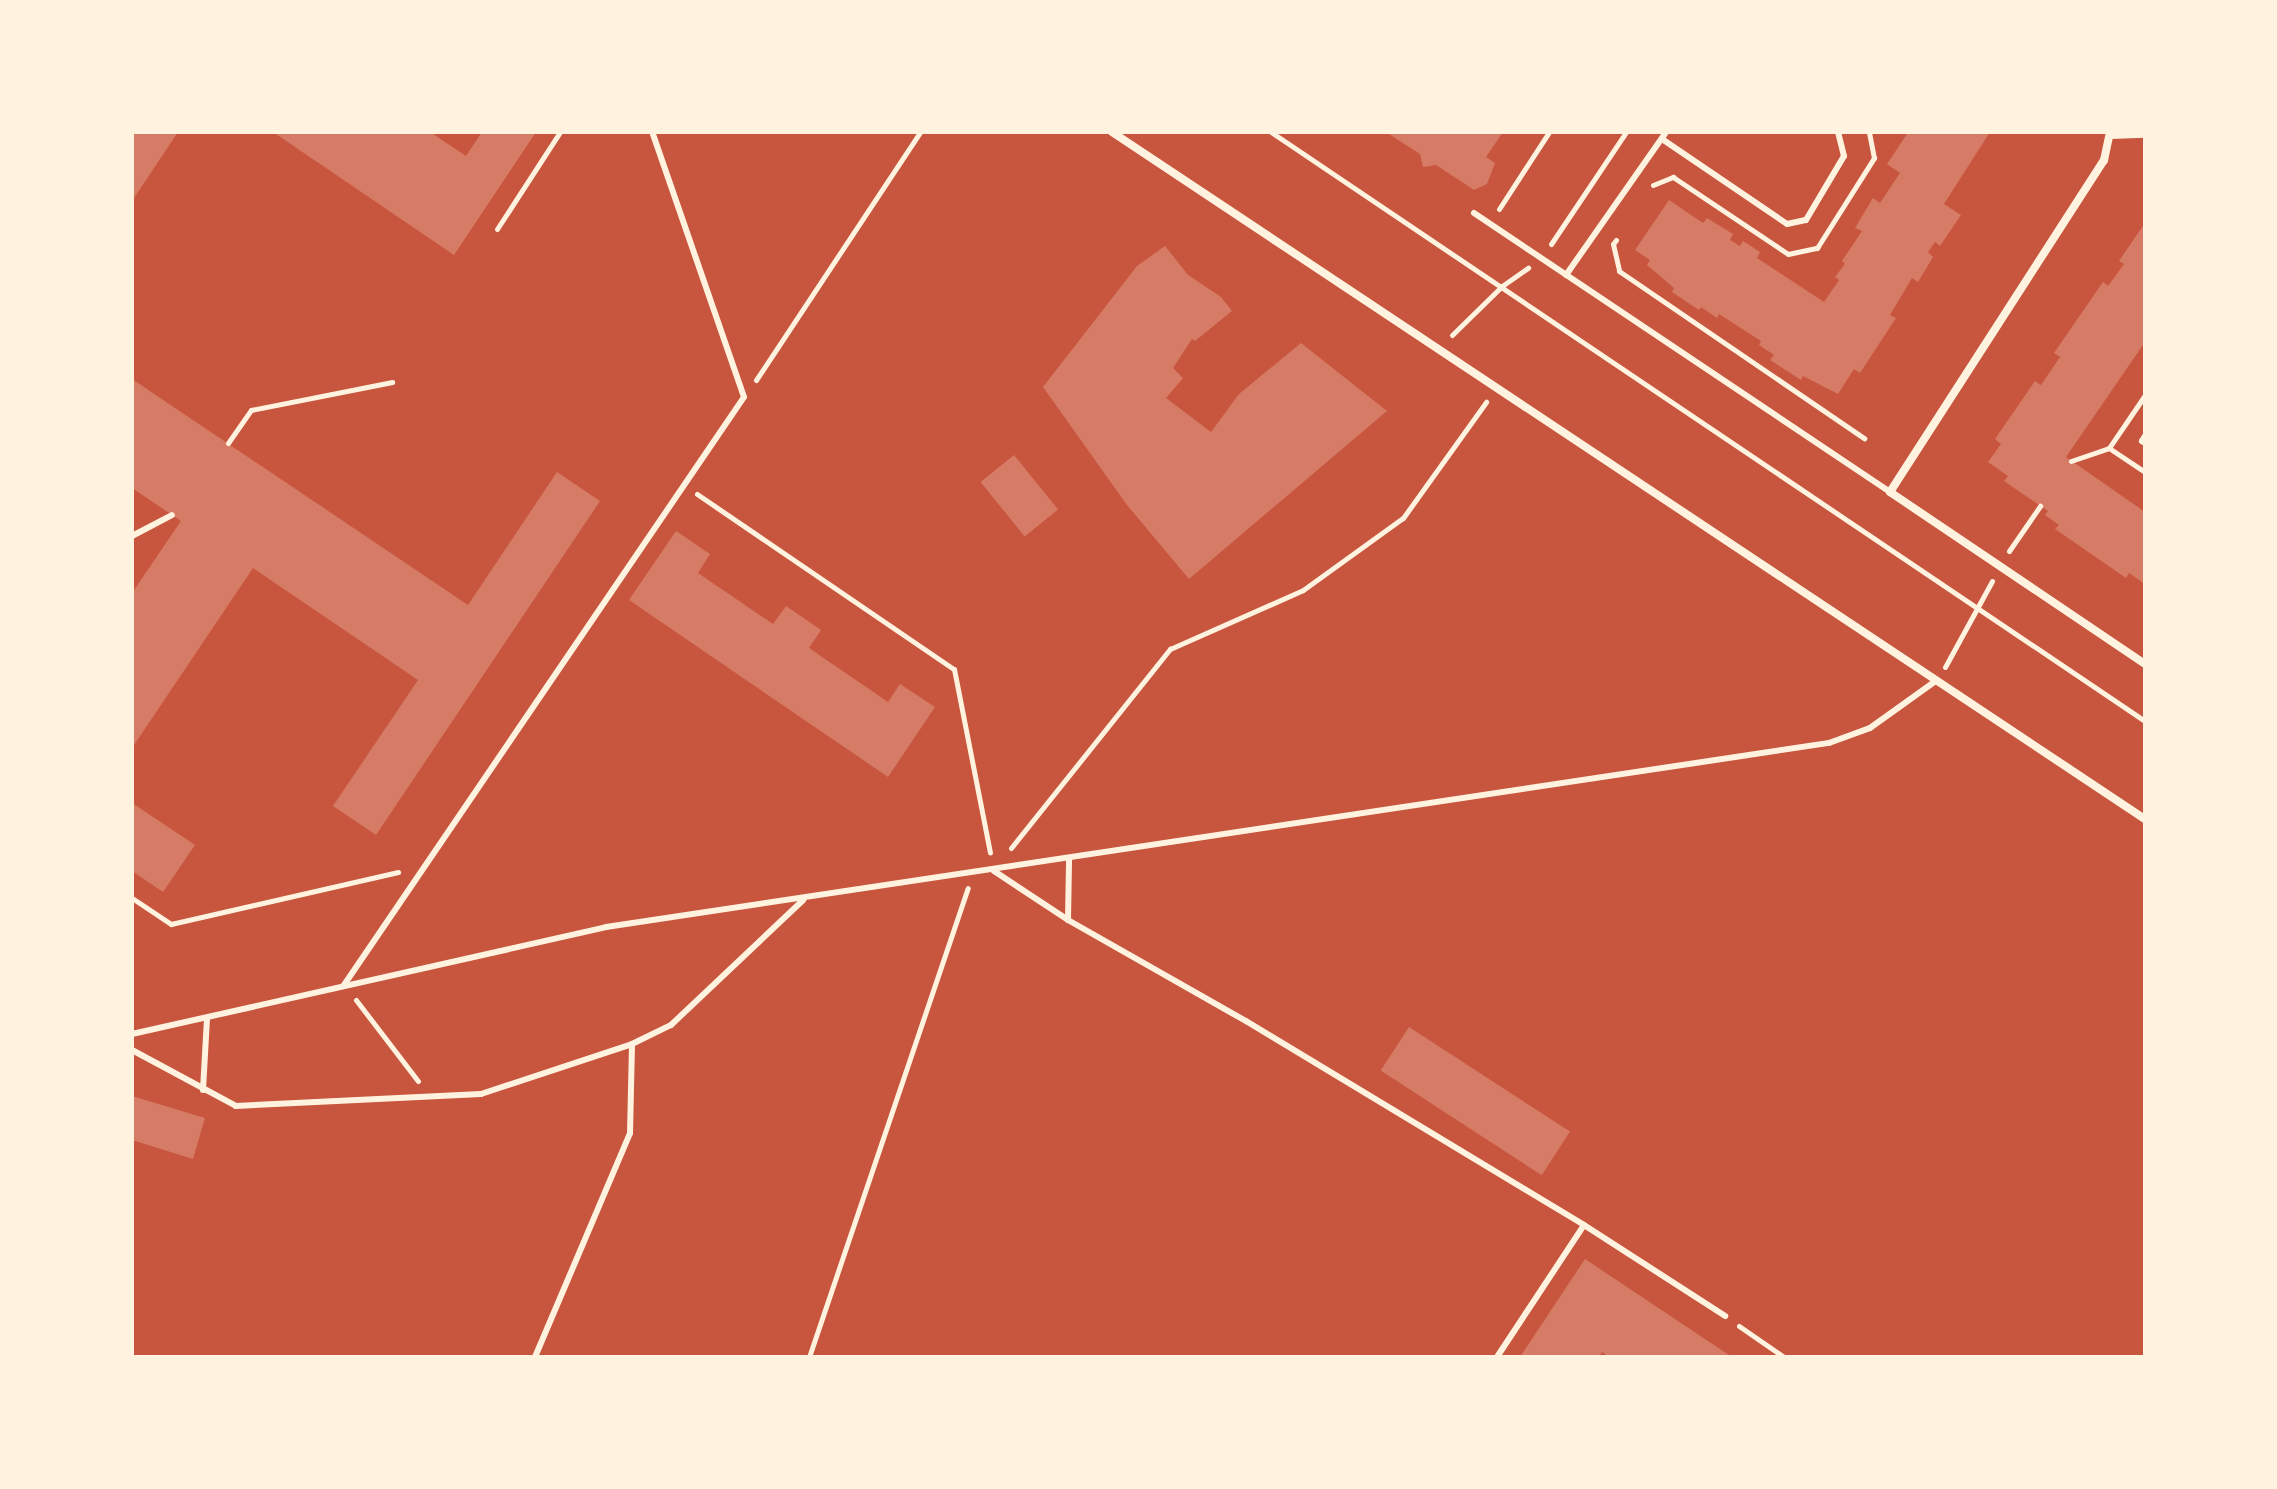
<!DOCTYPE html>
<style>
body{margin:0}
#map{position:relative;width:2277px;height:1489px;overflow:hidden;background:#c8553d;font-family:"Source Sans 3",sans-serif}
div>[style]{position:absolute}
.building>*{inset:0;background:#d67c66;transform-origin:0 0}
.path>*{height:5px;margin:-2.5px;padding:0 2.5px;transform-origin:2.5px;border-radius:2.5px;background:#fff3e0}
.service>*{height:6px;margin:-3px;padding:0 3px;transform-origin:3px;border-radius:3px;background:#fff3e0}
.minor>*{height:8px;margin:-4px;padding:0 4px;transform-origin:4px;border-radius:4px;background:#fff3e0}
span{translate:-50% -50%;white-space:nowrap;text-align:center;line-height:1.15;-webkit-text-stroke:6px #fff3e0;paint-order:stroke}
.frame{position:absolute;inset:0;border:134px solid #fff3e0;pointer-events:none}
</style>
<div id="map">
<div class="building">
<i style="clip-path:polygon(132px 132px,178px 132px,132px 201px)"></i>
<i style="clip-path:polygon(273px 132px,430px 132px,466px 156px,482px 132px,536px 132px,454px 255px)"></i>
<i style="clip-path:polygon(1386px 132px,1503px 132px,1486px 157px,1495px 163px,1487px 184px,1474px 190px,1436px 165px,1423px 167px,1420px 154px)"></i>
<i style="clip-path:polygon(1903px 132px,1990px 132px,1944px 204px,1961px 215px,1940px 246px,1935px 242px,1928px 252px,1933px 257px,1918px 282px,1912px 278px,1890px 315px,1896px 318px,1860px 373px,1854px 369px,1838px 394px,1803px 376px,1801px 380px,1770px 360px,1774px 355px,1759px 345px,1761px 341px,1719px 314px,1717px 318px,1701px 307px,1699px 310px,1672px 292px,1674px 288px,1647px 265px,1650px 260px,1635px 250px,1669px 200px,1703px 223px,1707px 218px,1733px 234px,1730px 240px,1740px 246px,1743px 241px,1760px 252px,1757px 258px,1824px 302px,1839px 280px,1835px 277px,1845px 264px,1842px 261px,1862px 231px,1855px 228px,1873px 198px,1880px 203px,1900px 173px,1887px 164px,1907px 134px)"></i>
<i style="clip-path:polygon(2145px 223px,2145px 342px,2066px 457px,2145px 512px,2145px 584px,2129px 573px,2126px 578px,2055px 529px,2059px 525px,2045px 515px,2048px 511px,2004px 481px,2008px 476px,1988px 462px,2001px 444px,1995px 439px,2035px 381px,2041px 385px,2060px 357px,2054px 353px,2103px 282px,2108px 286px,2124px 264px,2119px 261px)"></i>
<i style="clip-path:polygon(1165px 246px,1188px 275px,1221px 297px,1232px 311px,1195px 341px,1192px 339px,1173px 368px,1183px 378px,1166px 398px,1211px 432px,1239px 394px,1301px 343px,1387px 411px,1189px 579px,1127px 505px,1043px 387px,1137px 266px)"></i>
<i style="clip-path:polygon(132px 379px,468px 605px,557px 472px,600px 501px,376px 835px,333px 806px,418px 680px,253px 568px,132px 748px,132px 593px,181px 521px,132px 488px)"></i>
<i style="left:1014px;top:455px;width:70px;height:43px;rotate:51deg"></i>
<i style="clip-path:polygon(676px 531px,710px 554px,698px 573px,773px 624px,786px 606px,821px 630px,809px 648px,888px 702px,900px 684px,935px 707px,888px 777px,629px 600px)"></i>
<i style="clip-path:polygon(132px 803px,195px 845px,163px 892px,132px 871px)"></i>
<i style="left:1409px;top:1027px;width:192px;height:52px;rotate:33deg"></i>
<i style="clip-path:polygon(132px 1096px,205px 1118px,193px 1159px,132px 1140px)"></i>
<i style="clip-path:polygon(1585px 1259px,1732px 1357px,1609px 1357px,1602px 1352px,1599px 1357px,1520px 1357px)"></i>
</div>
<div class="path">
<i style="left:1271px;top:132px;width:1054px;rotate:33.98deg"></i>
<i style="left:1653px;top:185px;width:22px;rotate:-22deg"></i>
<i style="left:1673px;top:177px;width:138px;rotate:33.8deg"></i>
<i style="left:1788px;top:254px;width:30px;rotate:-12deg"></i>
<i style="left:1817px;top:248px;width:107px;rotate:-57.7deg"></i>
<i style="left:1874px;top:158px;width:26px;rotate:-101deg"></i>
<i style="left:1499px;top:209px;width:92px;rotate:-57deg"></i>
<i style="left:497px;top:229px;width:116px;rotate:-57deg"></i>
<i style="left:1616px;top:240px;width:5px;rotate:127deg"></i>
<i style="left:1613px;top:244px;width:28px;rotate:77deg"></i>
<i style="left:1619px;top:271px;width:297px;rotate:34.3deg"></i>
<i style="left:1551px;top:244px;width:135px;rotate:-56.2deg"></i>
<i style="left:1452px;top:335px;width:70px;rotate:-44.4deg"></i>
<i style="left:1502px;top:286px;width:32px;rotate:-35deg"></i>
<i style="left:756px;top:380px;width:297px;rotate:-56.5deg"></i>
<i style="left:2145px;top:395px;width:64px;rotate:124.2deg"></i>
<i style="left:2109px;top:448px;width:43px;rotate:33.7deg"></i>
<i style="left:228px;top:443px;width:40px;rotate:-55.1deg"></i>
<i style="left:251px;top:410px;width:144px;rotate:-11.2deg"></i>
<i style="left:2071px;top:461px;width:40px;rotate:-18.9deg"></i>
<i style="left:697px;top:494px;width:311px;rotate:34.3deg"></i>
<i style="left:954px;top:669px;width:187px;rotate:78.9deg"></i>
<i style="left:2009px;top:551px;width:55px;rotate:-55.4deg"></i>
<i style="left:1945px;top:667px;width:98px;rotate:-61.3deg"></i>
<i style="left:1011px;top:848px;width:255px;rotate:-51.4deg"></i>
<i style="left:1170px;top:649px;width:145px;rotate:-23.9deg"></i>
<i style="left:1303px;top:590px;width:123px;rotate:-35.8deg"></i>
<i style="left:1403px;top:518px;width:143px;rotate:-54.4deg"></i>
<i style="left:132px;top:898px;width:47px;rotate:33.7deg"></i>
<i style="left:171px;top:924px;width:233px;rotate:-12.9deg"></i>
<i style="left:356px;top:1000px;width:102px;rotate:52.6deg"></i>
<i style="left:1739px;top:1326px;width:55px;rotate:34.6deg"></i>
<i style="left:809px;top:1357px;width:495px;rotate:-71.3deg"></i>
</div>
<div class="service">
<i style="left:2110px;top:136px;width:35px;rotate:-2deg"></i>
<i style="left:1662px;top:139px;width:151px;rotate:34.2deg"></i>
<i style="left:1787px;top:224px;width:19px;rotate:-12deg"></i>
<i style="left:1806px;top:220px;width:74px;rotate:-59.3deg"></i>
<i style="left:1844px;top:156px;width:25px;rotate:-104deg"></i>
<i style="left:1474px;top:213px;width:501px;rotate:33.85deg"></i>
<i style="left:1566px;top:275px;width:174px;rotate:-55deg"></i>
<i style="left:2145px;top:436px;width:6px;rotate:121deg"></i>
<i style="left:2142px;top:441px;width:4px;rotate:34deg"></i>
<i style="left:132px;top:536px;width:45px;rotate:-27.7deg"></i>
<i style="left:994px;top:871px;width:89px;rotate:33.5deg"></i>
<i style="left:1068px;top:920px;width:205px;rotate:29.6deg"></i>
<i style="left:1246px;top:1021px;width:395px;rotate:31.1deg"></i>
<i style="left:1584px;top:1225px;width:168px;rotate:32.8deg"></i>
<i style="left:1068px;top:920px;width:60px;rotate:-89deg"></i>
<i style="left:344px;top:985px;width:711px;rotate:-55.77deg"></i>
<i style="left:744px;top:397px;width:281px;rotate:-109.1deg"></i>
<i style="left:132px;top:1034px;width:486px;rotate:-12.7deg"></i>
<i style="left:606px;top:927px;width:1237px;rotate:-8.56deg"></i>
<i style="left:1829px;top:743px;width:44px;rotate:-20.1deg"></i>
<i style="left:1870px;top:728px;width:82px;rotate:-35.6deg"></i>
<i style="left:132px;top:1050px;width:118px;rotate:28.3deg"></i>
<i style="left:236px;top:1106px;width:245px;rotate:-2.8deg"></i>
<i style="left:481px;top:1094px;width:159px;rotate:-18.3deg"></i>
<i style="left:632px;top:1044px;width:43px;rotate:-26deg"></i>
<i style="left:671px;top:1025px;width:182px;rotate:-43.4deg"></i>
<i style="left:203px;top:1090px;width:72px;rotate:-86.8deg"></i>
<i style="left:535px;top:1357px;width:243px;rotate:-67deg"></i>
<i style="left:630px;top:1133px;width:89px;rotate:-88.7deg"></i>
<i style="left:1497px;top:1357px;width:158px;rotate:-56.6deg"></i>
</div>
<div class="minor">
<i style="left:1112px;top:132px;width:1241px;rotate:33.63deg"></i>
<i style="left:2110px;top:132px;width:29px;rotate:102deg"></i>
<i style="left:2104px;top:160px;width:395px;rotate:122.8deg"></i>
<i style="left:1890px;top:492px;width:308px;rotate:34deg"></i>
</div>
<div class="frame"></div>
</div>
